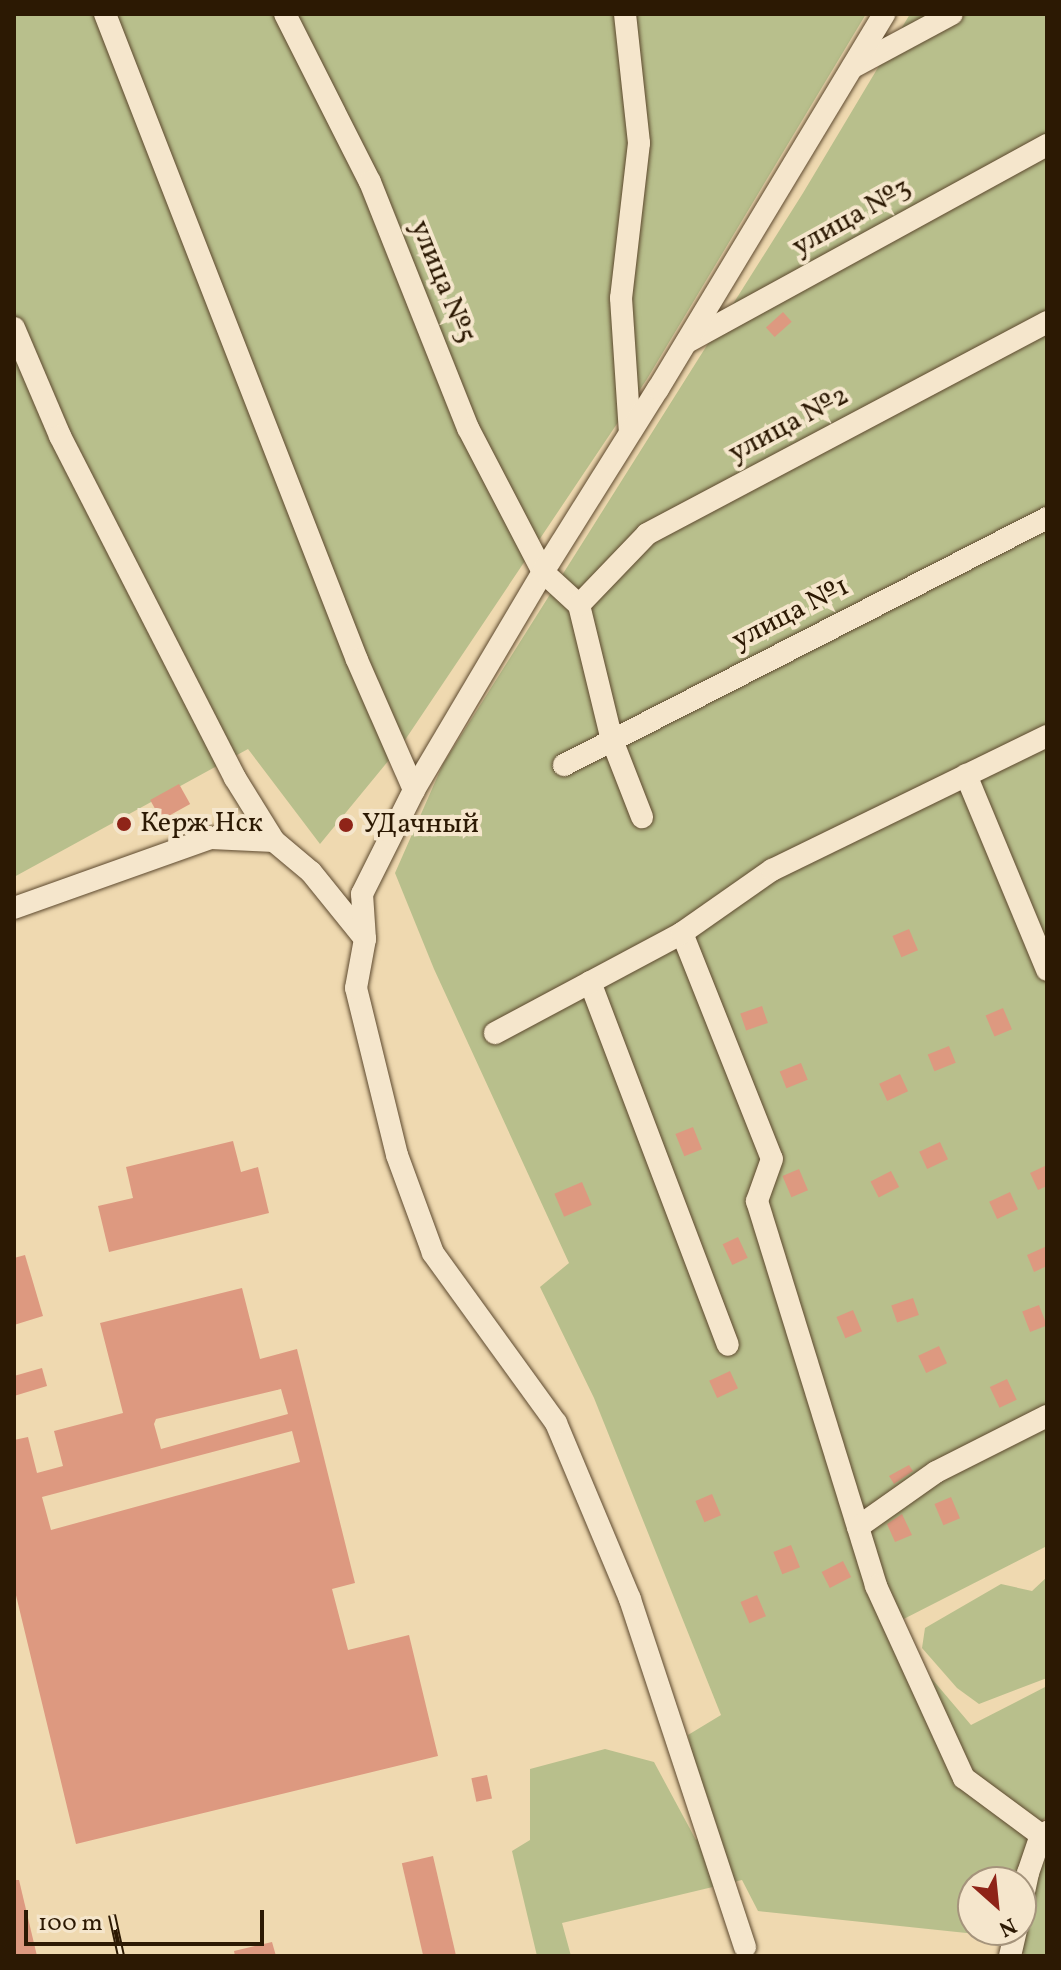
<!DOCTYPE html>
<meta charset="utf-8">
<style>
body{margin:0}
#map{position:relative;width:1061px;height:1970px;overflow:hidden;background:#efd9b0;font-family:Vollkorn,serif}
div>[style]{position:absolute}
.green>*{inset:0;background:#b8bf8c}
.building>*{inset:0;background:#dd9980;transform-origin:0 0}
.roads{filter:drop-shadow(0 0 2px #5d492e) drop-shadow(0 0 2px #5d492e)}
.minor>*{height:22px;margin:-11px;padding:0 11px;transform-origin:11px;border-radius:11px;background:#f5e6cc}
.rail>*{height:8px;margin-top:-4px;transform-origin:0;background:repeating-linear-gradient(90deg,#f5e6cc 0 15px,#2c1903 0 30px);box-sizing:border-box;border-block:2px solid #2c1903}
.dots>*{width:22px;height:22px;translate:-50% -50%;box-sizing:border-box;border:4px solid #f5e6cc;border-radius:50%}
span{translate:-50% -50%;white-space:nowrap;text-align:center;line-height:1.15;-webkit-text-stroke:8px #f5e6cc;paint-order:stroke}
.street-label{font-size:28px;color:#2c1903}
.poi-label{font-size:28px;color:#2c1903}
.left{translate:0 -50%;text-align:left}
.frame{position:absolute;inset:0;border:16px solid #2c1903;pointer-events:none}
.north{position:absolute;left:957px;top:1866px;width:80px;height:80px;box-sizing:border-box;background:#f5e6cc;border:2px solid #a5947c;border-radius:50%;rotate:153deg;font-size:22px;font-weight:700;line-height:32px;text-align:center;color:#2c1903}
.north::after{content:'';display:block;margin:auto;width:28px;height:36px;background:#8f2418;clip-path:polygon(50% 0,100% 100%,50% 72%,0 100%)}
.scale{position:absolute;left:24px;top:1910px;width:240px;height:36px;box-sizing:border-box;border:4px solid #2c1903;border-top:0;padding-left:10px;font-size:24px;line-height:28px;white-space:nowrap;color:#2c1903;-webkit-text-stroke:6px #f5e6cc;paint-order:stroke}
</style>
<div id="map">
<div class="green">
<i style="clip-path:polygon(14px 14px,866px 14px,647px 379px,403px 743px,320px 844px,248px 749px,14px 877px)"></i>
<i style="clip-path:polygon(evenodd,910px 14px,1047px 14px,1047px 1546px,888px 1627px,971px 1725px,1047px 1686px,1047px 1817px,1037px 1824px,1047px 1846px,1047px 1956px,1028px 1956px,995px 1936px,758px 1911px,742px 1880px,562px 1923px,571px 1956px,537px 1956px,512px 1851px,530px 1840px,530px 1769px,605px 1749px,654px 1762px,696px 1840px,709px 1828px,688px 1735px,721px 1715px,594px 1398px,540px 1287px,569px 1263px,434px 969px,395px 873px,443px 764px,803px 193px,910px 14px,973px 1882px,1021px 1882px,1021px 1930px,973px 1930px,973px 1882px)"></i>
<i style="clip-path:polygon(1047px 1577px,1047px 1678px,979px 1704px,957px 1688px,922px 1648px,925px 1628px,1001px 1584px,1032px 1591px)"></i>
</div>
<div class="building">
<i style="left:783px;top:312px;width:13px;height:23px;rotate:48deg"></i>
<i style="left:179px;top:784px;width:23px;height:33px;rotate:61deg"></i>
<i style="left:909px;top:929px;width:23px;height:18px;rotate:67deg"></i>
<i style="left:762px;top:1006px;width:18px;height:23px;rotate:71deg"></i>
<i style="left:1003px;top:1008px;width:23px;height:19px;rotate:67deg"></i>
<i style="left:949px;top:1046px;width:18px;height:23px;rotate:68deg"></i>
<i style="left:801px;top:1063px;width:18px;height:23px;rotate:68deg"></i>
<i style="left:900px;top:1074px;width:19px;height:23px;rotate:65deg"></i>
<i style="left:693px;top:1127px;width:24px;height:19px;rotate:68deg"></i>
<i style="clip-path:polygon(233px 1141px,241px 1172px,258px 1167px,269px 1213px,109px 1252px,98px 1206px,133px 1198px,126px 1167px)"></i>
<i style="left:940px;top:1142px;width:19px;height:23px;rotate:65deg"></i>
<i style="clip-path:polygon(1047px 1165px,1047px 1186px,1038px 1190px,1030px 1173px)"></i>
<i style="left:799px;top:1169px;width:23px;height:18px;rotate:67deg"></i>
<i style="left:891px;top:1171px;width:18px;height:23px;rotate:63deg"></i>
<i style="left:582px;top:1182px;width:25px;height:30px;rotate:67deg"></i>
<i style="left:1010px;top:1192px;width:19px;height:23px;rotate:65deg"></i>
<i style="left:738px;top:1237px;width:23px;height:17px;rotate:65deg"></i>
<i style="clip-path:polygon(1047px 1246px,1047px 1266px,1034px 1272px,1027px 1255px)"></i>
<i style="clip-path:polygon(25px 1255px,43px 1316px,14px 1325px,14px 1258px)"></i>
<i style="clip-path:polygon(evenodd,242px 1288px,260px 1359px,297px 1349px,355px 1583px,332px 1589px,348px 1650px,409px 1635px,438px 1756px,76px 1844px,14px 1587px,14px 1440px,28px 1437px,37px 1473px,63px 1466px,54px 1431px,123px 1413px,100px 1323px,242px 1288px,281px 1389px,288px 1414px,161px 1449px,154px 1424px,156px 1419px,281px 1389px,242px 1288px,292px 1431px,300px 1462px,51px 1530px,42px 1497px,292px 1431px)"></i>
<i style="left:913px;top:1298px;width:18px;height:23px;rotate:71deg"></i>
<i style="left:1039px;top:1305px;width:22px;height:18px;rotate:69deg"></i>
<i style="left:853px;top:1310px;width:23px;height:18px;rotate:67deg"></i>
<i style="left:939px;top:1346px;width:19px;height:23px;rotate:65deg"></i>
<i style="clip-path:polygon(42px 1368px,47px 1386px,14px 1396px,14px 1376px)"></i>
<i style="left:730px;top:1371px;width:19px;height:23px;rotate:65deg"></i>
<i style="left:1007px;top:1379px;width:23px;height:19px;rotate:65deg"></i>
<i style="clip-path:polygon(909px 1465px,913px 1471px,894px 1484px,889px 1476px)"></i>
<i style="left:712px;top:1494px;width:23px;height:18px;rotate:67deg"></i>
<i style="left:951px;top:1497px;width:23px;height:18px;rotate:67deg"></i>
<i style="clip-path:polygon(902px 1514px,912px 1535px,895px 1542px,887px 1524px)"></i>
<i style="left:791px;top:1545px;width:24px;height:19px;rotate:68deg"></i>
<i style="left:843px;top:1561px;width:18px;height:24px;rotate:63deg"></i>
<i style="left:757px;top:1595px;width:23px;height:18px;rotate:67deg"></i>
<i style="left:487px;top:1775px;width:24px;height:16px;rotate:78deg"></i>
<i style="left:433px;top:1856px;width:103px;height:32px;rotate:77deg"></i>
<i style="clip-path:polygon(14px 1880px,19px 1880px,37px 1956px,14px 1956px)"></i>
<i style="clip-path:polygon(272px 1942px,276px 1956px,235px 1956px,234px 1951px)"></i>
</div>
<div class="roads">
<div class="minor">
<i style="left:105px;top:14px;width:693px;rotate:68.69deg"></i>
<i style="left:357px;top:660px;width:142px;rotate:66.3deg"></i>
<i style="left:285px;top:14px;width:188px;rotate:63.2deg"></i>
<i style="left:370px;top:182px;width:265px;rotate:68.3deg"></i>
<i style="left:468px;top:428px;width:162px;rotate:62.5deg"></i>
<i style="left:543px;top:572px;width:49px;rotate:42.5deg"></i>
<i style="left:579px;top:605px;width:139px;rotate:76.3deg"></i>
<i style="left:612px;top:740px;width:83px;rotate:68.7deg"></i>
<i style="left:625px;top:14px;width:130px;rotate:83.8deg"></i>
<i style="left:639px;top:143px;width:156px;rotate:96.6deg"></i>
<i style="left:621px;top:298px;width:134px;rotate:86.2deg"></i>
<i style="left:853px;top:67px;width:112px;rotate:-28.2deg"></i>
<i style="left:14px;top:328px;width:117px;rotate:66.9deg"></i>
<i style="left:60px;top:436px;width:384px;rotate:62.9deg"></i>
<i style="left:235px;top:778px;width:74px;rotate:58.2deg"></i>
<i style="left:687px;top:342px;width:410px;rotate:-28.7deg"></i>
<i style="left:579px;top:605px;width:98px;rotate:-46.2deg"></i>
<i style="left:647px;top:534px;width:453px;rotate:-27.9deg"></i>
<i style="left:564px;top:765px;width:542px;rotate:-27.08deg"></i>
<i style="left:966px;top:775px;width:211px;rotate:67.4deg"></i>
<i style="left:14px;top:908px;width:209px;rotate:-19.6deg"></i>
<i style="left:211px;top:838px;width:63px;rotate:2.7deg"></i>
<i style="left:274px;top:841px;width:48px;rotate:40deg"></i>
<i style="left:311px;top:872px;width:86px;rotate:51.1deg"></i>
<i style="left:682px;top:933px;width:243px;rotate:68.3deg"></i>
<i style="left:772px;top:1159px;width:45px;rotate:109.7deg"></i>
<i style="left:757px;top:1201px;width:403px;rotate:72.8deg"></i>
<i style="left:876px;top:1586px;width:211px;rotate:65.4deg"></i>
<i style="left:964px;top:1778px;width:96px;rotate:36.5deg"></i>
<i style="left:590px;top:982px;width:388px;rotate:69.2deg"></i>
<i style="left:495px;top:1033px;width:212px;rotate:-28.1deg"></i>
<i style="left:682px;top:933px;width:110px;rotate:-35deg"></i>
<i style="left:772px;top:870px;width:306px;rotate:-26deg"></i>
<i style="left:858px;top:1527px;width:95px;rotate:-35.2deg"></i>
<i style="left:936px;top:1472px;width:124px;rotate:-26.8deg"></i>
<i style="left:1021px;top:1906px;width:34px;rotate:-78deg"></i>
<i style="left:1028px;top:1873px;width:40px;rotate:-71.1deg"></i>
<i style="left:1041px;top:1835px;width:7px;rotate:-27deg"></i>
<i style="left:745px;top:1947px;width:367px;rotate:-108.3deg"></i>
<i style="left:630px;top:1599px;width:191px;rotate:-112.8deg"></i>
<i style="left:556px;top:1423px;width:210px;rotate:-125.9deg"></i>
<i style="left:433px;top:1253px;width:104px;rotate:-110.2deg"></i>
<i style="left:397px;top:1155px;width:172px;rotate:-103.8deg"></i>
<i style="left:356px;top:988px;width:50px;rotate:-79.6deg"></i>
<i style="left:365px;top:939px;width:45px;rotate:-93.8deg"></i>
<i style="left:362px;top:894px;width:116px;rotate:-63.4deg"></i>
<i style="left:414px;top:790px;width:253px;rotate:-59.4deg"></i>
<i style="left:543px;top:572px;width:216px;rotate:-57.9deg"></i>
<i style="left:658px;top:389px;width:438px;rotate:-58.9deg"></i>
<i style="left:1010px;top:1956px;width:27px;rotate:-77deg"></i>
</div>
</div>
<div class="rail">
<i style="left:112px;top:1915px;width:42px;rotate:77.6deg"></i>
</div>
<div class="dots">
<i style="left:124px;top:824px;background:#8f2418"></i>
<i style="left:346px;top:825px;background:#8f2418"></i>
</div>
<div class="street-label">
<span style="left:852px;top:218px;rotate:-29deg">улица №3</span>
<span style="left:442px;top:282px;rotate:68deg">улица №5</span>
<span style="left:789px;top:425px;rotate:-28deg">улица №2</span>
<span style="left:791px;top:614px;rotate:-27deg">улица №1</span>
</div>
<div class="poi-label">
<span class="left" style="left:140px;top:824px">Керж Нск</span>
<span class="left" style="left:362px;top:825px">УДачный</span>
</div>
<div class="frame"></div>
<div class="north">N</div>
<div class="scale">100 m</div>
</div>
